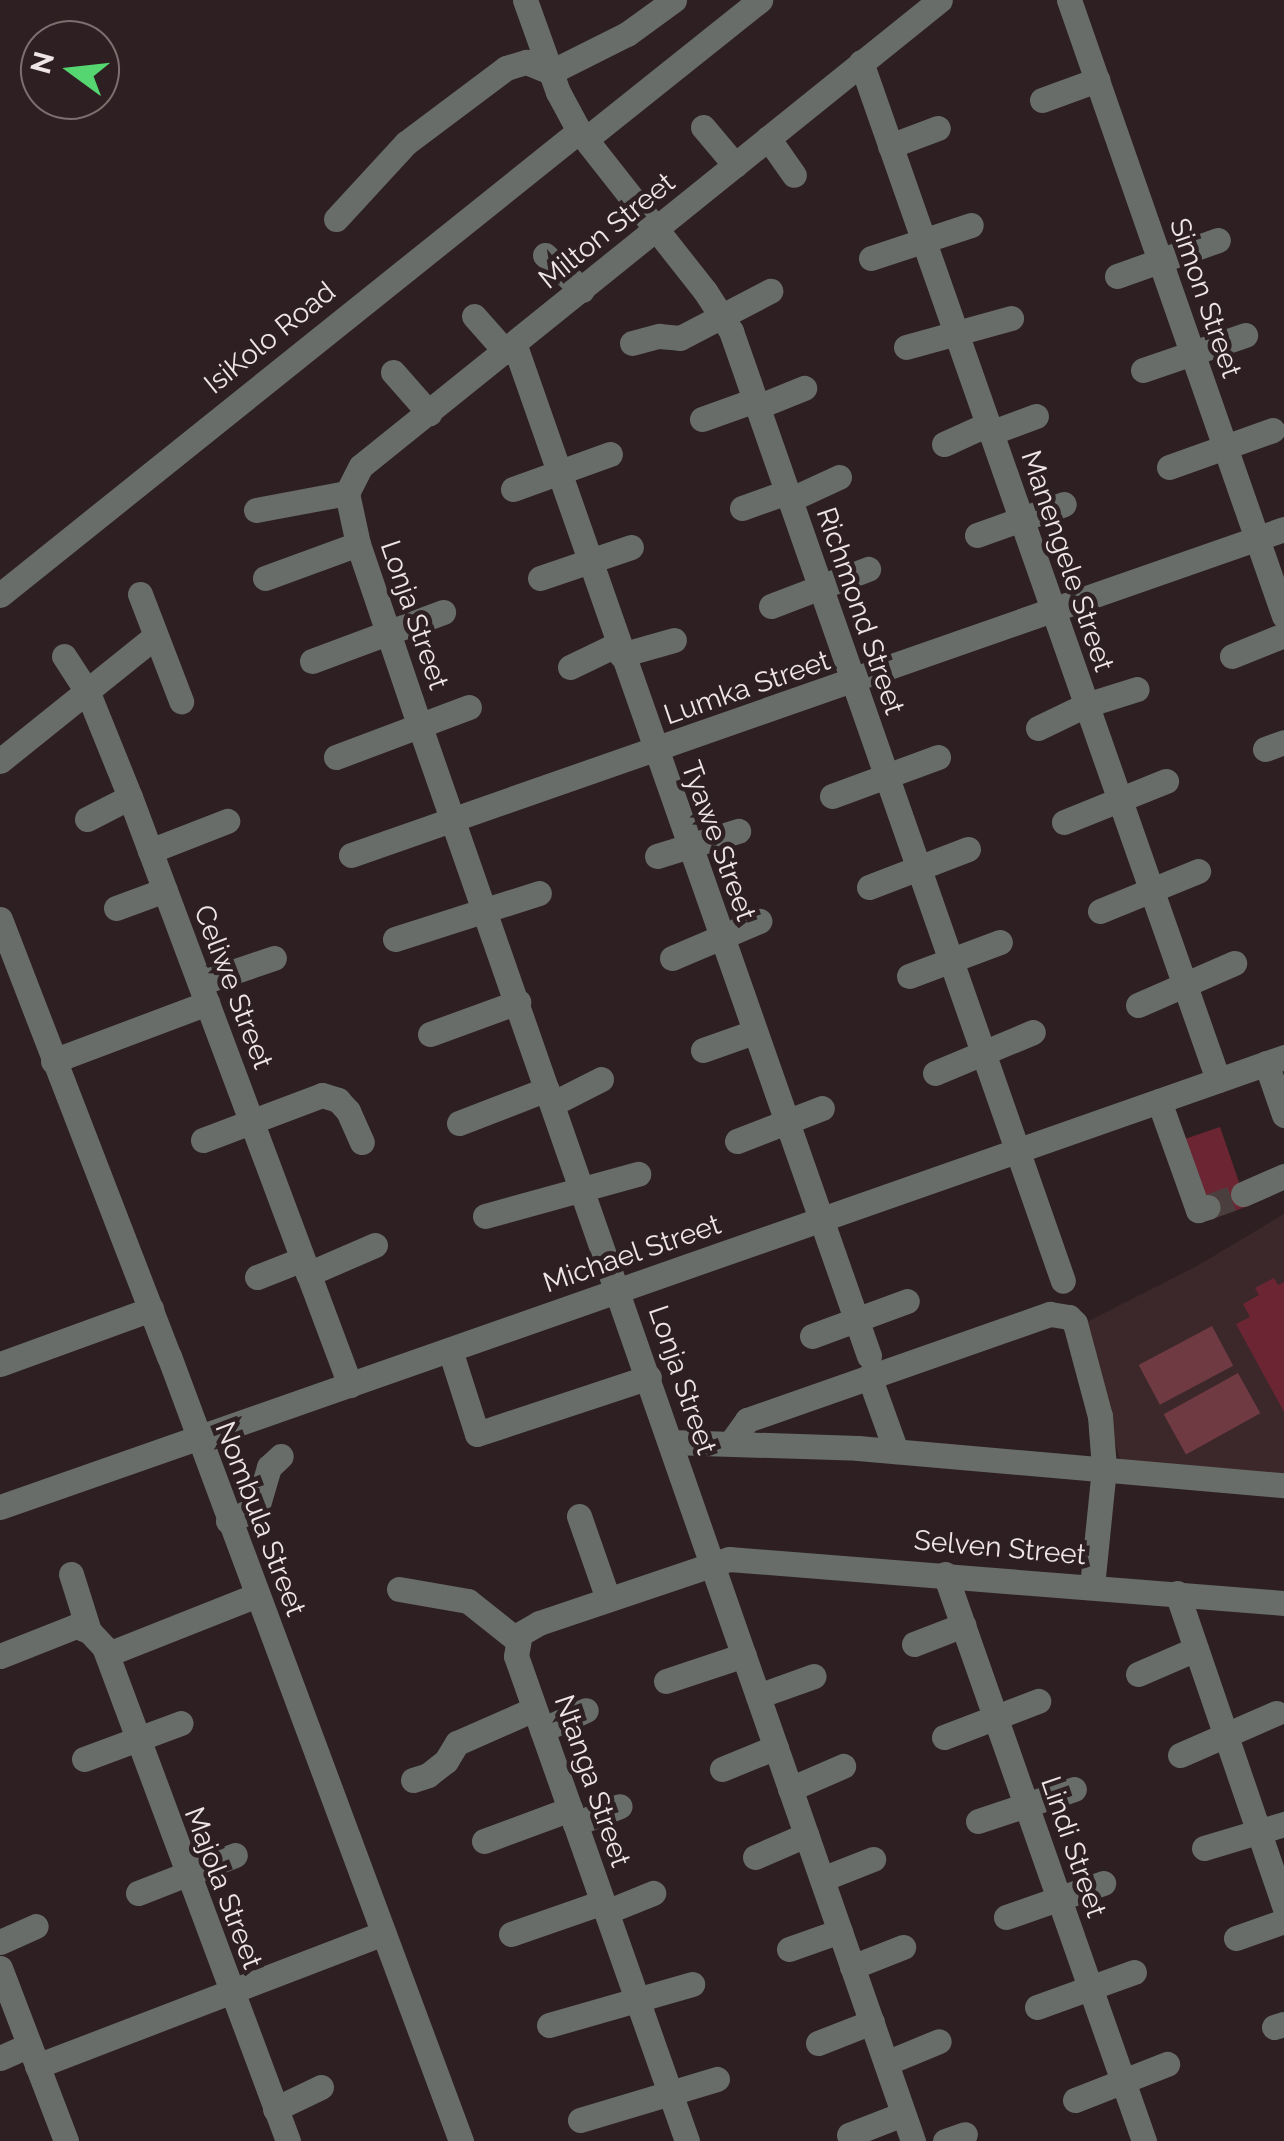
<!DOCTYPE html>
<style>
body{margin:0}
#map{position:relative;width:1284px;height:2141px;overflow:hidden;background:#2e2022;font-family:Raleway,sans-serif}
div>[style]{position:absolute}
.built>*{inset:0;background:#3c282a}
.green>*{inset:0;background:#703a42;transform-origin:0 0}
.building>*{inset:0;background:#6c2633;transform-origin:0 0}
.minor-tunnel>*{height:25px;margin-top:-12.5px;transform-origin:0;background:repeating-linear-gradient(90deg,#4b3e3f 0 25px,transparent 0 37px)}
.minor>*{height:25px;margin:-12.5px;padding:0 12.5px;transform-origin:12.5px;border-radius:12.5px;background:#686d69}
span{translate:-50% -50%;white-space:nowrap;text-align:center;line-height:1.15;-webkit-text-stroke:9px #2e2022;paint-order:stroke}
.street-label{font-size:28px;color:#efe5e6}
.north{position:absolute;left:20px;top:20px;width:100px;height:100px;box-sizing:border-box;background:#2e2022;border:2px solid #7b6f70;border-radius:50%;rotate:285deg;font-size:28px;font-weight:700;line-height:40px;text-align:center;color:#efe5e6}
.north::after{content:'';display:block;margin:auto;width:35px;height:45px;background:#55d671;clip-path:polygon(50% 0,100% 100%,50% 72%,0 100%)}
</style>
<div id="map">
<div class="built">
<i style="clip-path:polygon(1284px 1214px,1284px 1476px,1121px 1462px,1081px 1325px,1197px 1266px)"></i>
</div>
<div class="green">
<i style="left:1212px;top:1326px;width:45px;height:83px;rotate:62deg"></i>
<i style="left:1238px;top:1373px;width:46px;height:85px;rotate:61deg"></i>
</div>
<div class="building">
<i style="left:1220px;top:1127px;width:84px;height:38px;rotate:71deg"></i>
<i style="clip-path:polygon(1274px 1278px,1278px 1285px,1284px 1282px,1284px 1412px,1236px 1324px,1250px 1317px,1243px 1304px,1259px 1295px,1255px 1288px)"></i>
</div>
<div class="minor-tunnel">
<i style="left:1208px;top:1207px;width:37px;rotate:-20deg"></i>
</div>
<div class="minor">
<i style="left:525px;top:0;width:98px;rotate:70.3deg"></i>
<i style="left:558px;top:92px;width:44px;rotate:61.7deg"></i>
<i style="left:579px;top:131px;width:204px;rotate:51.8deg"></i>
<i style="left:705px;top:291px;width:48px;rotate:57deg"></i>
<i style="left:731px;top:331px;width:1006px;rotate:70.74deg"></i>
<i style="left:1069px;top:0;width:652px;rotate:70.76deg"></i>
<i style="left:861px;top:62px;width:1079px;rotate:70.67deg"></i>
<i style="left:1042px;top:100px;width:59px;rotate:-20deg"></i>
<i style="left:703px;top:127px;width:50px;rotate:49.9deg"></i>
<i style="left:768px;top:138px;width:45px;rotate:54.9deg"></i>
<i style="left:586px;top:139px;width:223px;rotate:-38.6deg"></i>
<i style="left:890px;top:146px;width:51px;rotate:-20.6deg"></i>
<i style="left:336px;top:219px;width:103px;rotate:-47.4deg"></i>
<i style="left:406px;top:143px;width:125px;rotate:-36.9deg"></i>
<i style="left:506px;top:68px;width:21px;rotate:-17deg"></i>
<i style="left:526px;top:62px;width:27px;rotate:22deg"></i>
<i style="left:551px;top:72px;width:85px;rotate:-26.6deg"></i>
<i style="left:627px;top:34px;width:58px;rotate:-35.9deg"></i>
<i style="left:545px;top:255px;width:51px;rotate:43.4deg"></i>
<i style="left:871px;top:258px;width:105px;rotate:-18.3deg"></i>
<i style="left:1117px;top:276px;width:107px;rotate:-19.6deg"></i>
<i style="left:474px;top:316px;width:48px;rotate:48.4deg"></i>
<i style="left:632px;top:343px;width:28px;rotate:-15deg"></i>
<i style="left:659px;top:336px;width:21px;rotate:5deg"></i>
<i style="left:680px;top:338px;width:102px;rotate:-27.6deg"></i>
<i style="left:515px;top:346px;width:1070px;rotate:70.68deg"></i>
<i style="left:906px;top:347px;width:109px;rotate:-15.4deg"></i>
<i style="left:1143px;top:370px;width:108px;rotate:-18.9deg"></i>
<i style="left:393px;top:372px;width:55px;rotate:48.7deg"></i>
<i style="left:757px;top:407px;width:51px;rotate:-22deg"></i>
<i style="left:702px;top:419px;width:56px;rotate:-19.7deg"></i>
<i style="left:990px;top:433px;width:49px;rotate:-20.3deg"></i>
<i style="left:944px;top:444px;width:48px;rotate:-24.4deg"></i>
<i style="left:1169px;top:467px;width:110px;rotate:-19.6deg"></i>
<i style="left:513px;top:489px;width:103px;rotate:-19.8deg"></i>
<i style="left:789px;top:500px;width:55px;rotate:-24.7deg"></i>
<i style="left:742px;top:508px;width:48px;rotate:-19.6deg"></i>
<i style="left:256px;top:510px;width:93px;rotate:-10.6deg"></i>
<i style="left:977px;top:535px;width:92px;rotate:-19.6deg"></i>
<i style="left:265px;top:578px;width:99px;rotate:-20.1deg"></i>
<i style="left:540px;top:578px;width:96px;rotate:-18.8deg"></i>
<i style="left:140px;top:594px;width:115px;rotate:69deg"></i>
<i style="left:0;top:595px;width:742px;rotate:-38.71deg"></i>
<i style="left:771px;top:606px;width:104px;rotate:-20.9deg"></i>
<i style="left:621px;top:655px;width:55px;rotate:-15.8deg"></i>
<i style="left:64px;top:656px;width:44px;rotate:57deg"></i>
<i style="left:88px;top:693px;width:112px;rotate:68deg"></i>
<i style="left:130px;top:797px;width:628px;rotate:69.49deg"></i>
<i style="left:1232px;top:656px;width:56px;rotate:-22deg"></i>
<i style="left:312px;top:661px;width:140px;rotate:-20.5deg"></i>
<i style="left:570px;top:667px;width:53px;rotate:-25.6deg"></i>
<i style="left:1038px;top:728px;width:53px;rotate:-25.6deg"></i>
<i style="left:1086px;top:705px;width:53px;rotate:-17.4deg"></i>
<i style="left:1265px;top:749px;width:20px;rotate:-20deg"></i>
<i style="left:336px;top:757px;width:142px;rotate:-20.6deg"></i>
<i style="left:0;top:761px;width:198px;rotate:-38.8deg"></i>
<i style="left:832px;top:796px;width:113px;rotate:-20.2deg"></i>
<i style="left:87px;top:819px;width:48px;rotate:-27.1deg"></i>
<i style="left:1064px;top:822px;width:110px;rotate:-21.9deg"></i>
<i style="left:150px;top:851px;width:83px;rotate:-21.3deg"></i>
<i style="left:351px;top:855px;width:988px;rotate:-19.26deg"></i>
<i style="left:657px;top:856px;width:85px;rotate:-17.2deg"></i>
<i style="left:869px;top:887px;width:106px;rotate:-21deg"></i>
<i style="left:116px;top:908px;width:52px;rotate:-20.2deg"></i>
<i style="left:1100px;top:911px;width:106px;rotate:-22.2deg"></i>
<i style="left:0;top:919px;width:469px;rotate:68.9deg"></i>
<i style="left:169px;top:1356px;width:838px;rotate:69.6deg"></i>
<i style="left:395px;top:939px;width:151px;rotate:-17.7deg"></i>
<i style="left:672px;top:958px;width:95px;rotate:-23deg"></i>
<i style="left:909px;top:976px;width:97px;rotate:-20.5deg"></i>
<i style="left:200px;top:983px;width:78px;rotate:-18.7deg"></i>
<i style="left:1138px;top:1005px;width:105px;rotate:-23.6deg"></i>
<i style="left:430px;top:1034px;width:94px;rotate:-20deg"></i>
<i style="left:703px;top:1050px;width:54px;rotate:-19.4deg"></i>
<i style="left:53px;top:1061px;width:165px;rotate:-20.6deg"></i>
<i style="left:1266px;top:1063px;width:55px;rotate:70.9deg"></i>
<i style="left:935px;top:1073px;width:106px;rotate:-22.7deg"></i>
<i style="left:1159px;top:1101px;width:116px;rotate:70.3deg"></i>
<i style="left:1198px;top:1210px;width:10px;rotate:-17deg"></i>
<i style="left:552px;top:1104px;width:55px;rotate:-27deg"></i>
<i style="left:459px;top:1123px;width:94px;rotate:-21.1deg"></i>
<i style="left:203px;top:1140px;width:127px;rotate:-20.7deg"></i>
<i style="left:322px;top:1095px;width:17px;rotate:17deg"></i>
<i style="left:338px;top:1100px;width:15px;rotate:48deg"></i>
<i style="left:348px;top:1111px;width:34px;rotate:66deg"></i>
<i style="left:737px;top:1141px;width:91px;rotate:-21.2deg"></i>
<i style="left:1243px;top:1194px;width:45px;rotate:-23.7deg"></i>
<i style="left:485px;top:1216px;width:159px;rotate:-15.4deg"></i>
<i style="left:308px;top:1274px;width:73px;rotate:-23.4deg"></i>
<i style="left:257px;top:1277px;width:49px;rotate:-21.4deg"></i>
<i style="left:812px;top:1336px;width:101px;rotate:-20.2deg"></i>
<i style="left:450px;top:1350px;width:88px;rotate:72.2deg"></i>
<i style="left:477px;top:1434px;width:181px;rotate:-18.3deg"></i>
<i style="left:0;top:1364px;width:161px;rotate:-20deg"></i>
<i style="left:869px;top:1376px;width:80px;rotate:70.2deg"></i>
<i style="left:732px;top:1441px;width:26px;rotate:-54deg"></i>
<i style="left:747px;top:1420px;width:321px;rotate:-19.3deg"></i>
<i style="left:1050px;top:1314px;width:19px;rotate:9deg"></i>
<i style="left:1069px;top:1317px;width:8px;rotate:45deg"></i>
<i style="left:1075px;top:1323px;width:96px;rotate:75deg"></i>
<i style="left:1100px;top:1416px;width:52px;rotate:85.6deg"></i>
<i style="left:1104px;top:1468px;width:119px;rotate:95.8deg"></i>
<i style="left:671px;top:1442px;width:187px;rotate:1.8deg"></i>
<i style="left:858px;top:1448px;width:428px;rotate:5deg"></i>
<i style="left:0;top:1507px;width:1361px;rotate:-19.31deg"></i>
<i style="left:579px;top:1516px;width:88px;rotate:70.7deg"></i>
<i style="left:228px;top:1521px;width:32px;rotate:-24deg"></i>
<i style="left:257px;top:1508px;width:43px;rotate:-73.7deg"></i>
<i style="left:269px;top:1467px;width:16px;rotate:-43deg"></i>
<i style="left:71px;top:1574px;width:60px;rotate:72.5deg"></i>
<i style="left:945px;top:1574px;width:601px;rotate:70.66deg"></i>
<i style="left:399px;top:1589px;width:70px;rotate:9.9deg"></i>
<i style="left:468px;top:1601px;width:63px;rotate:38.5deg"></i>
<i style="left:1177px;top:1593px;width:331px;rotate:71.1deg"></i>
<i style="left:914px;top:1644px;width:53px;rotate:-21.2deg"></i>
<i style="left:108px;top:1654px;width:160px;rotate:-21.6deg"></i>
<i style="left:0;top:1656px;width:82px;rotate:-21.5deg"></i>
<i style="left:76px;top:1626px;width:14px;rotate:21deg"></i>
<i style="left:89px;top:1631px;width:22px;rotate:47deg"></i>
<i style="left:104px;top:1647px;width:527px;rotate:69.57deg"></i>
<i style="left:1138px;top:1674px;width:63px;rotate:-23.3deg"></i>
<i style="left:666px;top:1681px;width:82px;rotate:-18.4deg"></i>
<i style="left:758px;top:1696px;width:59px;rotate:-19.7deg"></i>
<i style="left:542px;top:1730px;width:48px;rotate:-24.4deg"></i>
<i style="left:944px;top:1737px;width:101px;rotate:-21deg"></i>
<i style="left:1180px;top:1755px;width:105px;rotate:-23.6deg"></i>
<i style="left:84px;top:1759px;width:103px;rotate:-20.4deg"></i>
<i style="left:722px;top:1769px;width:58px;rotate:-22.2deg"></i>
<i style="left:413px;top:1780px;width:16px;rotate:-18deg"></i>
<i style="left:428px;top:1775px;width:23px;rotate:-38deg"></i>
<i style="left:446px;top:1761px;width:21px;rotate:-59deg"></i>
<i style="left:457px;top:1743px;width:84px;rotate:-23.8deg"></i>
<i style="left:790px;top:1789px;width:58px;rotate:-23.5deg"></i>
<i style="left:978px;top:1821px;width:101px;rotate:-18.4deg"></i>
<i style="left:575px;top:1824px;width:48px;rotate:-21.8deg"></i>
<i style="left:484px;top:1841px;width:92px;rotate:-20.4deg"></i>
<i style="left:1204px;top:1848px;width:84px;rotate:-16.7deg"></i>
<i style="left:755px;top:1857px;width:56px;rotate:-23.3deg"></i>
<i style="left:822px;top:1879px;width:55px;rotate:-21.4deg"></i>
<i style="left:138px;top:1893px;width:104px;rotate:-21.4deg"></i>
<i style="left:606px;top:1912px;width:51px;rotate:-22deg"></i>
<i style="left:1006px;top:1917px;width:103px;rotate:-19.3deg"></i>
<i style="left:511px;top:1934px;width:97px;rotate:-19.2deg"></i>
<i style="left:1236px;top:1938px;width:51px;rotate:-19.5deg"></i>
<i style="left:0;top:1942px;width:39px;rotate:-24deg"></i>
<i style="left:789px;top:1949px;width:54px;rotate:-19.4deg"></i>
<i style="left:852px;top:1967px;width:55px;rotate:-21.4deg"></i>
<i style="left:0;top:1968px;width:185px;rotate:69.1deg"></i>
<i style="left:1037px;top:2007px;width:103px;rotate:-19.8deg"></i>
<i style="left:549px;top:2025px;width:149px;rotate:-16deg"></i>
<i style="left:1274px;top:2027px;width:10px;rotate:-17deg"></i>
<i style="left:818px;top:2043px;width:58px;rotate:-21.3deg"></i>
<i style="left:0;top:2058px;width:32px;rotate:-24deg"></i>
<i style="left:886px;top:2063px;width:57px;rotate:-22.5deg"></i>
<i style="left:37px;top:2066px;width:371px;rotate:-21deg"></i>
<i style="left:1075px;top:2100px;width:99px;rotate:-21.4deg"></i>
<i style="left:275px;top:2109px;width:51px;rotate:-25.6deg"></i>
<i style="left:580px;top:2120px;width:143px;rotate:-16.7deg"></i>
<i style="left:849px;top:2135px;width:58px;rotate:-21.3deg"></i>
<i style="left:687px;top:2141px;width:514px;rotate:-109.42deg"></i>
<i style="left:516px;top:1656px;width:22px;rotate:-80deg"></i>
<i style="left:520px;top:1634px;width:22px;rotate:-30deg"></i>
<i style="left:539px;top:1623px;width:200px;rotate:-18.6deg"></i>
<i style="left:729px;top:1559px;width:557px;rotate:4.53deg"></i>
<i style="left:913px;top:2141px;width:1497px;rotate:-109.22deg"></i>
<i style="left:420px;top:727px;width:193px;rotate:-108.7deg"></i>
<i style="left:358px;top:544px;width:52px;rotate:-102.2deg"></i>
<i style="left:347px;top:493px;width:30px;rotate:-63deg"></i>
<i style="left:361px;top:466px;width:743px;rotate:-38.83deg"></i>
<i style="left:945px;top:2141px;width:21px;rotate:-19deg"></i>
</div>
<div class="street-label">
<span style="left:607px;top:231px;rotate:-39deg">Milton Street</span>
<span style="left:1205px;top:298px;rotate:71deg">Simon Street</span>
<span style="left:270px;top:338px;rotate:-39deg">IsiKolo Road</span>
<span style="left:1067px;top:561px;rotate:71deg">Manengele Street</span>
<span style="left:860px;top:611px;rotate:71deg">Richmond Street</span>
<span style="left:414px;top:615px;rotate:71deg">Lonja Street</span>
<span style="left:747px;top:688px;rotate:-19deg">Lumka Street</span>
<span style="left:718px;top:841px;rotate:70deg">Tyawe Street</span>
<span style="left:233px;top:987px;rotate:69deg">Celiwe Street</span>
<span style="left:632px;top:1254px;rotate:-19deg">Michael Street</span>
<span style="left:682px;top:1380px;rotate:71deg">Lonja Street</span>
<span style="left:260px;top:1519px;rotate:69deg">Nombula Street</span>
<span style="left:1000px;top:1548px;rotate:5deg">Selven Street</span>
<span style="left:592px;top:1781px;rotate:71deg">Ntanga Street</span>
<span style="left:1073px;top:1847px;rotate:71deg">Lindi Street</span>
<span style="left:223px;top:1888px;rotate:69deg">Majola Street</span>
</div>
<div class="north">N</div>
</div>
